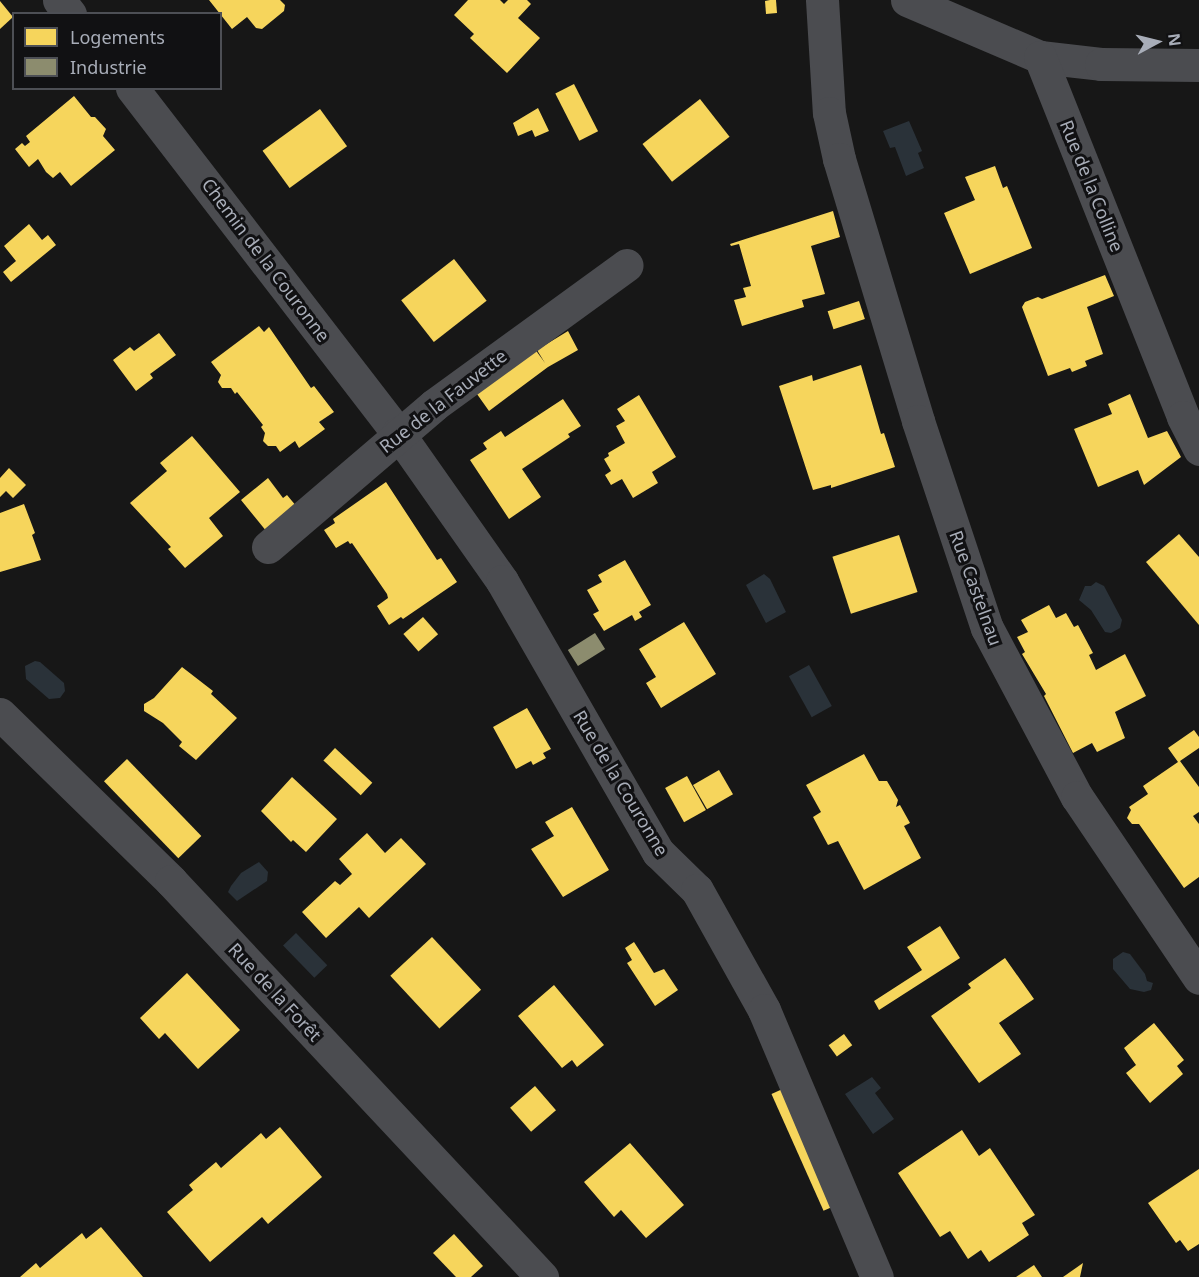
<!DOCTYPE html>
<meta charset="utf-8">
<style>
body{margin:0}
#map{position:relative;width:1199px;height:1277px;overflow:hidden;background:#171717;font-family:"Noto Sans",sans-serif}
div>[style]{position:absolute}
.water>*{inset:0;background:#2a3239;transform-origin:0 0}
.homes>*{inset:0;background:#f6d55c;transform-origin:0 0}
.industry>*{inset:0;background:#8c8c6e;transform-origin:0 0}
.minor>*{height:33px;margin:-16.5px;padding:0 16.5px;transform-origin:16.5px;border-radius:16.5px;background:#4b4c50}
span{translate:-50% -50%;white-space:nowrap;text-align:center;line-height:1.15;-webkit-text-stroke:6px #111113;paint-order:stroke}
.street-label{font-size:18px;color:#a8adb8}
.legend{position:absolute;left:12px;top:12px;width:210px;height:78px;box-sizing:border-box;background:#111113;border:2px solid #4d4f55;margin:0;padding:8px 10px;list-style:none;font-size:18px;color:#a8adb8}
.legend li{display:flex;align-items:center;gap:12px;height:30px}
.legend b{width:30px;border:2px solid #4d4f55}
.north{position:absolute;left:1127px;top:12px;width:60px;height:60px;-webkit-text-stroke:4px #111113;paint-order:stroke;rotate:83deg;font-size:16px;font-weight:700;line-height:24px;text-align:center;color:#a8adb8}
.north::after{content:'';display:block;margin:auto;width:21px;height:27px;background:#a8adb8;clip-path:polygon(50% 0,100% 100%,50% 72%,0 100%)}
</style>
<div id="map">
<div class="water">
<i style="clip-path:polygon(909px 121px,922px 151px,918px 153px,924px 168px,906px 176px,895px 147px,890px 148px,883px 131px)"></i>
<i style="clip-path:polygon(764px 574px,770px 579px,786px 612px,766px 623px,746px 585px)"></i>
<i style="clip-path:polygon(1096px 582px,1104px 586px,1122px 620px,1120px 628px,1111px 633px,1105px 632px,1091px 610px,1079px 600px,1085px 586px,1091px 586px)"></i>
<i style="clip-path:polygon(35px 661px,40px 662px,64px 683px,65px 691px,60px 698px,49px 699px,26px 679px,25px 666px)"></i>
<i style="left:809px;top:665px;width:47px;height:23px;rotate:61deg"></i>
<i style="clip-path:polygon(259px 862px,268px 872px,267px 881px,237px 901px,228px 892px,231px 886px,241px 873px)"></i>
<i style="left:296px;top:933px;width:45px;height:18px;rotate:46deg"></i>
<i style="clip-path:polygon(1123px 952px,1130px 954px,1145px 974px,1147px 981px,1153px 983px,1151px 990px,1144px 992px,1130px 989px,1113px 969px,1113px 959px)"></i>
<i style="clip-path:polygon(872px 1077px,881px 1088px,875px 1093px,894px 1119px,873px 1134px,845px 1094px)"></i>
</div>
<div class="homes">
<i style="clip-path:polygon(209px 0,280px 0,285px 5px,284px 11px,262px 29px,256px 28px,247px 17px,232px 29px)"></i>
<i style="clip-path:polygon(468px 0,500px 0,504px 4px,508px 0,527px 0,531px 4px,518px 18px,540px 38px,507px 73px,470px 38px,474px 34px,454px 15px)"></i>
<i style="clip-path:polygon(770px 0,776px 0,777px 13px,766px 14px,765px 1px)"></i>
<i style="clip-path:polygon(0 1px,13px 17px,0 29px)"></i>
<i style="left:574px;top:84px;width:53px;height:21px;rotate:63deg"></i>
<i style="clip-path:polygon(74px 96px,91px 117px,95px 117px,106px 129px,103px 136px,115px 150px,71px 186px,60px 172px,53px 178px,46px 172px,38px 159px,29px 167px,15px 149px,22px 143px,25px 146px,30px 142px,26px 136px)"></i>
<i style="left:700px;top:99px;width:48px;height:73px;rotate:52deg"></i>
<i style="clip-path:polygon(538px 108px,549px 131px,535px 137px,532px 130px,518px 136px,513px 123px)"></i>
<i style="left:320px;top:109px;width:46px;height:71px;rotate:54deg"></i>
<i style="clip-path:polygon(995px 166px,1003px 188px,1007px 186px,1032px 248px,970px 274px,944px 213px,975px 200px,965px 177px)"></i>
<i style="clip-path:polygon(833px 211px,840px 237px,811px 246px,825px 294px,802px 300px,804px 307px,742px 326px,734px 300px,746px 297px,743px 288px,751px 286px,739px 244px,731px 246px,730px 244px)"></i>
<i style="clip-path:polygon(29px 224px,42px 240px,48px 235px,56px 245px,11px 282px,3px 272px,16px 261px,4px 246px)"></i>
<i style="left:454px;top:259px;width:53px;height:67px;rotate:52deg"></i>
<i style="clip-path:polygon(1105px 275px,1114px 296px,1087px 307px,1103px 354px,1085px 361px,1087px 366px,1072px 372px,1070px 368px,1048px 376px,1022px 307px,1025px 302px,1038px 297px,1042px 299px)"></i>
<i style="left:859px;top:301px;width:19px;height:33px;rotate:72deg"></i>
<i style="clip-path:polygon(259px 326px,264px 332px,269px 327px,311px 388px,314px 386px,334px 412px,319px 422px,325px 429px,299px 448px,295px 441px,280px 452px,276px 446px,268px 446px,263px 441px,265px 433px,261px 427px,263px 425px,237px 392px,235px 394px,231px 388px,222px 388px,218px 382px,221px 375px,211px 362px)"></i>
<i style="clip-path:polygon(568px 331px,578px 350px,548px 367px,489px 411px,472px 387px,532px 345px,545px 363px,537px 350px)"></i>
<i style="clip-path:polygon(159px 333px,176px 355px,150px 374px,153px 378px,136px 391px,113px 360px,130px 347px,134px 351px)"></i>
<i style="clip-path:polygon(861px 365px,881px 434px,884px 433px,895px 467px,831px 488px,831px 485px,813px 490px,779px 386px,812px 375px,813px 381px)"></i>
<i style="clip-path:polygon(1130px 394px,1148px 438px,1167px 431px,1181px 457px,1144px 485px,1138px 470px,1098px 487px,1074px 429px,1112px 414px,1108px 404px)"></i>
<i style="clip-path:polygon(639px 395px,676px 457px,652px 472px,658px 483px,633px 498px,622px 479px,611px 485px,605px 475px,611px 471px,604px 459px,609px 456px,608px 453px,625px 443px,616px 426px,625px 421px,617px 409px)"></i>
<i style="clip-path:polygon(563px 399px,581px 426px,568px 434px,570px 437px,522px 469px,541px 497px,509px 519px,470px 460px,487px 449px,483px 443px,501px 431px,505px 437px)"></i>
<i style="clip-path:polygon(192px 436px,240px 492px,209px 518px,223px 536px,185px 568px,168px 549px,171px 547px,130px 503px,167px 471px,160px 463px)"></i>
<i style="clip-path:polygon(9px 468px,26px 485px,13px 498px,6px 491px,0 497px,0 478px)"></i>
<i style="clip-path:polygon(268px 478px,283px 498px,287px 495px,297px 507px,267px 532px,241px 500px)"></i>
<i style="clip-path:polygon(386px 482px,437px 560px,441px 558px,457px 582px,403px 619px,401px 617px,389px 625px,377px 606px,388px 598px,387px 594px,352px 543px,350px 544px,348px 541px,336px 548px,324px 530px,335px 523px,333px 519px)"></i>
<i style="clip-path:polygon(24px 504px,35px 533px,32px 535px,41px 560px,0 572px,0 513px)"></i>
<i style="clip-path:polygon(1179px 534px,1199px 557px,1199px 625px,1146px 562px)"></i>
<i style="left:899px;top:535px;width:60px;height:70px;rotate:72deg"></i>
<i style="clip-path:polygon(625px 560px,651px 605px,639px 612px,642px 617px,635px 621px,632px 615px,604px 631px,593px 614px,599px 611px,587px 590px,602px 582px,598px 575px)"></i>
<i style="clip-path:polygon(1049px 605px,1056px 618px,1066px 613px,1074px 627px,1078px 625px,1093px 653px,1089px 655px,1096px 670px,1125px 654px,1146px 696px,1115px 712px,1125px 738px,1097px 752px,1092px 743px,1073px 753px,1044px 696px,1046px 694px,1022px 654px,1025px 652px,1017px 637px,1028px 632px,1021px 620px)"></i>
<i style="left:423px;top:617px;width:23px;height:26px;rotate:49deg"></i>
<i style="clip-path:polygon(684px 622px,716px 674px,661px 708px,646px 683px,656px 677px,639px 649px)"></i>
<i style="clip-path:polygon(182px 667px,213px 691px,211px 694px,237px 718px,196px 760px,179px 746px,182px 742px,163px 723px,144px 711px,144px 704px,154px 698px)"></i>
<i style="clip-path:polygon(527px 708px,551px 749px,543px 753px,546px 758px,533px 765px,531px 761px,516px 769px,493px 727px)"></i>
<i style="clip-path:polygon(1194px 730px,1199px 737px,1199px 748px,1180px 761px,1199px 787px,1199px 812px,1193px 816px,1199px 824px,1199px 877px,1184px 888px,1139px 824px,1132px 824px,1127px 818px,1131px 810px,1129px 807px,1148px 794px,1143px 786px,1178px 762px,1168px 748px)"></i>
<i style="left:335px;top:748px;width:51px;height:17px;rotate:43deg"></i>
<i style="clip-path:polygon(864px 754px,879px 781px,887px 781px,898px 800px,896px 807px,900px 805px,910px 823px,904px 826px,921px 858px,864px 890px,838px 841px,828px 845px,813px 817px,821px 812px,806px 785px)"></i>
<i style="left:127px;top:759px;width:107px;height:32px;rotate:46deg"></i>
<i style="left:719px;top:770px;width:28px;height:30px;rotate:60deg"></i>
<i style="left:687px;top:776px;width:39px;height:25px;rotate:61deg"></i>
<i style="clip-path:polygon(292px 777px,337px 819px,306px 852px,293px 840px,291px 842px,261px 811px)"></i>
<i style="clip-path:polygon(572px 807px,609px 870px,563px 897px,531px 849px,554px 836px,545px 822px)"></i>
<i style="clip-path:polygon(367px 833px,385px 853px,401px 838px,426px 864px,369px 918px,359px 907px,326px 938px,302px 912px,335px 881px,340px 885px,352px 874px,339px 859px)"></i>
<i style="clip-path:polygon(940px 926px,960px 958px,879px 1010px,874px 1001px,922px 970px,907px 947px)"></i>
<i style="left:432px;top:937px;width:72px;height:57px;rotate:47deg"></i>
<i style="clip-path:polygon(634px 942px,654px 973px,664px 969px,678px 990px,655px 1006px,627px 963px,632px 960px,625px 948px)"></i>
<i style="clip-path:polygon(1005px 958px,1034px 999px,999px 1023px,1021px 1054px,979px 1083px,931px 1016px,971px 988px,968px 984px)"></i>
<i style="clip-path:polygon(187px 973px,240px 1030px,198px 1069px,165px 1033px,159px 1039px,140px 1018px)"></i>
<i style="clip-path:polygon(554px 985px,604px 1045px,577px 1067px,572px 1060px,562px 1068px,518px 1016px)"></i>
<i style="clip-path:polygon(1154px 1023px,1184px 1060px,1177px 1066px,1183px 1074px,1150px 1103px,1126px 1073px,1136px 1065px,1124px 1048px)"></i>
<i style="left:844px;top:1034px;width:14px;height:19px;rotate:54deg"></i>
<i style="left:535px;top:1086px;width:32px;height:33px;rotate:49deg"></i>
<i style="left:787px;top:1087px;width:128px;height:17px;rotate:66deg"></i>
<i style="clip-path:polygon(280px 1127px,322px 1177px,268px 1224px,262px 1217px,210px 1262px,167px 1212px,193px 1190px,189px 1185px,216px 1162px,221px 1168px,261px 1133px,266px 1139px)"></i>
<i style="clip-path:polygon(962px 1130px,979px 1156px,990px 1148px,1035px 1215px,1022px 1223px,1029px 1235px,989px 1262px,981px 1250px,968px 1259px,950px 1231px,940px 1237px,898px 1173px)"></i>
<i style="clip-path:polygon(630px 1143px,684px 1205px,646px 1238px,621px 1210px,614px 1217px,584px 1182px)"></i>
<i style="clip-path:polygon(1199px 1169px,1199px 1244px,1188px 1251px,1180px 1240px,1176px 1243px,1148px 1203px)"></i>
<i style="clip-path:polygon(101px 1227px,143px 1277px,20px 1277px,36px 1263px,40px 1268px,82px 1233px,86px 1239px)"></i>
<i style="clip-path:polygon(454px 1234px,483px 1266px,471px 1277px,456px 1277px,433px 1253px)"></i>
<i style="clip-path:polygon(1083px 1263px,1080px 1277px,1063px 1277px)"></i>
<i style="clip-path:polygon(1034px 1265px,1042px 1277px,1016px 1277px)"></i>
</div>
<div class="industry">
<i style="left:595px;top:633px;width:19px;height:32px;rotate:58deg"></i>
</div>
<div class="minor">
<i style="left:59px;top:0;width:18px;rotate:52deg"></i>
<i style="left:822px;top:0;width:113px;rotate:86.5deg"></i>
<i style="left:829px;top:113px;width:47px;rotate:77.7deg"></i>
<i style="left:839px;top:159px;width:274px;rotate:73.2deg"></i>
<i style="left:918px;top:421px;width:218px;rotate:71.6deg"></i>
<i style="left:987px;top:628px;width:191px;rotate:62deg"></i>
<i style="left:1077px;top:797px;width:218px;rotate:56deg"></i>
<i style="left:907px;top:0;width:145px;rotate:23.2deg"></i>
<i style="left:1040px;top:57px;width:61px;rotate:6.5deg"></i>
<i style="left:1101px;top:64px;width:98px;rotate:0.6deg"></i>
<i style="left:1040px;top:57px;width:387px;rotate:68.3deg"></i>
<i style="left:1183px;top:417px;width:36px;rotate:63deg"></i>
<i style="left:132px;top:88px;width:436px;rotate:52.4deg"></i>
<i style="left:398px;top:433px;width:181px;rotate:54.9deg"></i>
<i style="left:502px;top:581px;width:313px;rotate:60.1deg"></i>
<i style="left:658px;top:852px;width:54px;rotate:44.3deg"></i>
<i style="left:697px;top:890px;width:137px;rotate:60.8deg"></i>
<i style="left:764px;top:1010px;width:290px;rotate:67.1deg"></i>
<i style="left:268px;top:547px;width:218px;rotate:-40.5deg"></i>
<i style="left:434px;top:405px;width:238px;rotate:-36deg"></i>
<i style="left:0;top:714px;width:239px;rotate:44.3deg"></i>
<i style="left:171px;top:881px;width:543px;rotate:46.87deg"></i>
</div>
<div class="street-label">
<span style="left:1092px;top:186px;rotate:68deg">Rue de la Colline</span>
<span style="left:266px;top:260px;rotate:53deg">Chemin de la Couronne</span>
<span style="left:443px;top:401px;rotate:-38deg">Rue de la Fauvette</span>
<span style="left:976px;top:588px;rotate:70deg">Rue Castelnau</span>
<span style="left:621px;top:783px;rotate:59deg">Rue de la Couronne</span>
<span style="left:275px;top:992px;rotate:47deg">Rue de la Forêt</span>
</div>
<ul class="legend">
<li><b style="height:16px;background:#f6d55c"></b>Logements</li>
<li><b style="height:16px;background:#8c8c6e"></b>Industrie</li>
</ul>
<div class="north">N</div>
</div>
